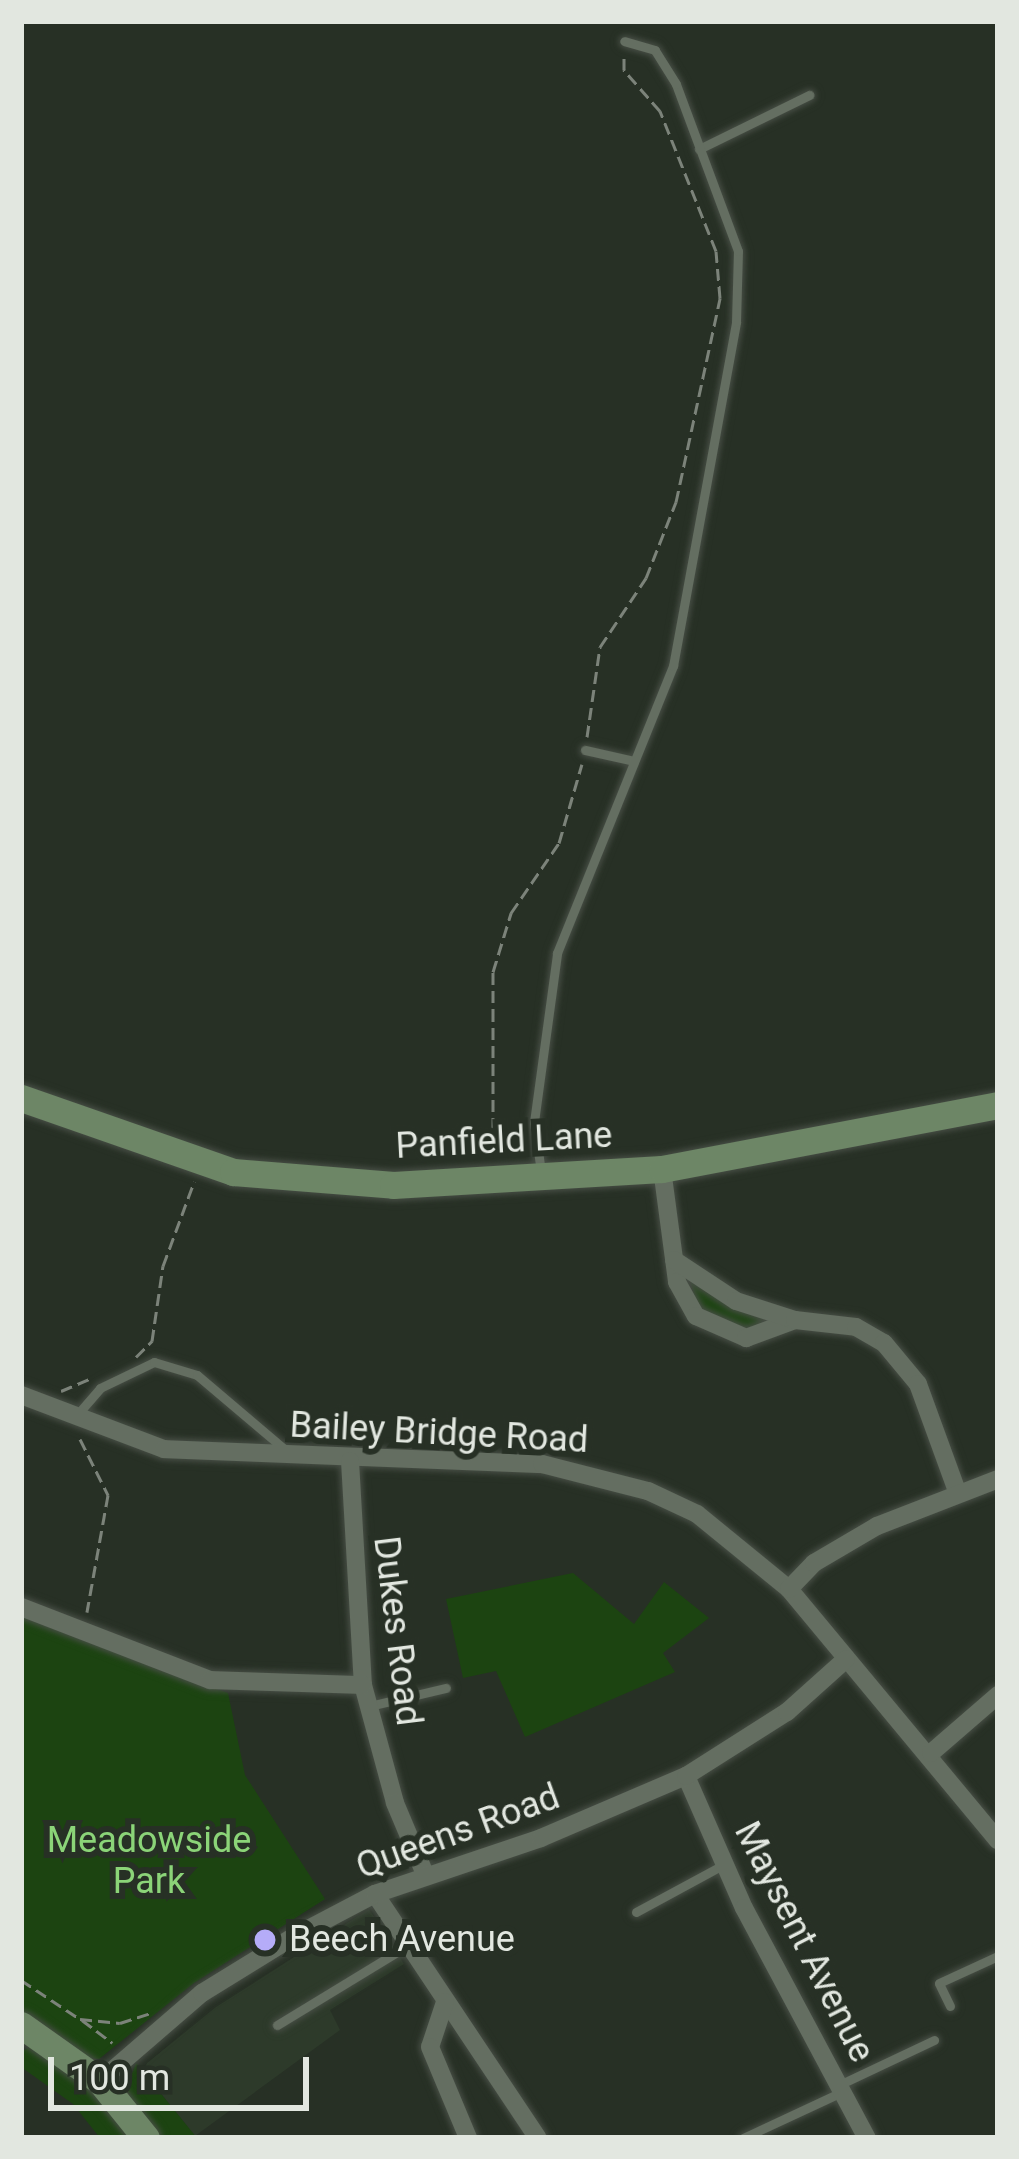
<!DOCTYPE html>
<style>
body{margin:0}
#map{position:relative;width:1019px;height:2159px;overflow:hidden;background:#273025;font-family:Roboto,sans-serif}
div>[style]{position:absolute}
.built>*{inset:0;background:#2d3a2a}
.green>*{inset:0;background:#1c4411}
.path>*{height:3px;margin-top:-1.5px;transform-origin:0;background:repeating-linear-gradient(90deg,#7c837a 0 12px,transparent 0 18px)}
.roads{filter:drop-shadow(0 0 3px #474e45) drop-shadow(0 0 3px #474e45)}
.lane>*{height:9px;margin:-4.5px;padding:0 4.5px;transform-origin:4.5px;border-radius:4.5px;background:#646e61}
.street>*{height:18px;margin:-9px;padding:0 9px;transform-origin:9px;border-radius:9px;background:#646e61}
.secondary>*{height:27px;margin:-13.5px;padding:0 13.5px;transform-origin:13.5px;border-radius:13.5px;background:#6d8666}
.dots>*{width:33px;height:33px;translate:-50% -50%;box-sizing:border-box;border:6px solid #273025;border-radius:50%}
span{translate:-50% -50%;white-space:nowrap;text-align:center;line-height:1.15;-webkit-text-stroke:12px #273025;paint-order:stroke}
.street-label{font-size:36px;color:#e2e7e0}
.park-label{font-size:36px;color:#8bd478}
.poi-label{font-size:36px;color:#e2e7e0}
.left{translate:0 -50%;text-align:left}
.frame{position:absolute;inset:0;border:24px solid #e2e7e0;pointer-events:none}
.scale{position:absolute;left:48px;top:2057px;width:261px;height:54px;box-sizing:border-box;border:6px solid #e2e7e0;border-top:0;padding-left:15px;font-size:36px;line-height:42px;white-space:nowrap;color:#e2e7e0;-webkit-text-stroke:9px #273025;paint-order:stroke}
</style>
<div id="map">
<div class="built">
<i style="clip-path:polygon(369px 1909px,404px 1964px,330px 2010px,340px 2030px,195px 2136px,143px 2071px,147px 2063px,216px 2007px)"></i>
</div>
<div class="green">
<i style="clip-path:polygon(690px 1281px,724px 1303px,773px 1316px,752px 1332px,700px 1314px)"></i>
<i style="clip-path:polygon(573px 1573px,634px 1624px,664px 1582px,709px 1618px,663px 1653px,675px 1672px,525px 1737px,496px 1671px,463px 1678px,446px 1599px)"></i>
<i style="clip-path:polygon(21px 1614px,228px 1693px,245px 1775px,325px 1899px,194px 1983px,99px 2059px,85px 2058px,21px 2012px)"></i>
<i style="clip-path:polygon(33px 2045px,99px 2094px,134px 2138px,100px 2138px,73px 2104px,21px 2067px,21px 2052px)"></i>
<i style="clip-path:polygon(136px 2063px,197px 2138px,158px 2138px,126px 2090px)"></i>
</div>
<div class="path">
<i style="left:587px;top:737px;width:91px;rotate:-81.8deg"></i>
<i style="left:600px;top:647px;width:83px;rotate:-56.3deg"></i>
<i style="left:646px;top:578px;width:82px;rotate:-68.5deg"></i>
<i style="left:676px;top:502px;width:209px;rotate:-77.8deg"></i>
<i style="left:720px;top:298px;width:47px;rotate:-94.9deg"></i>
<i style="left:716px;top:251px;width:151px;rotate:-111.8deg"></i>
<i style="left:660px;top:111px;width:55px;rotate:-131.3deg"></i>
<i style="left:624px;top:70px;width:17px;rotate:-90deg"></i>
<i style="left:503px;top:1156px;width:29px;rotate:-110deg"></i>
<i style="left:493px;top:1129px;width:157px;rotate:-90deg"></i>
<i style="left:493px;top:972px;width:62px;rotate:-73deg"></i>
<i style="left:511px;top:913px;width:85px;rotate:-55.6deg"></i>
<i style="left:559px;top:843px;width:82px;rotate:-73.8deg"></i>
<i style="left:136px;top:1357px;width:23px;rotate:-45deg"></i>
<i style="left:152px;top:1341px;width:76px;rotate:-81.7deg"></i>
<i style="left:163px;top:1266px;width:90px;rotate:-69.7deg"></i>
<i style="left:61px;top:1391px;width:33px;rotate:-23deg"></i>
<i style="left:80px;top:1439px;width:63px;rotate:63.4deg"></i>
<i style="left:108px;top:1495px;width:119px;rotate:100.2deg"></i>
<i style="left:21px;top:1980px;width:71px;rotate:33.5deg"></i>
<i style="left:80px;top:2019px;width:40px;rotate:5.7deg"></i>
<i style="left:120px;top:2023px;width:32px;rotate:-18deg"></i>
<i style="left:82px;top:2020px;width:38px;rotate:37deg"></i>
</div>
<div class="roads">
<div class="lane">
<i style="left:699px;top:149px;width:123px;rotate:-26.1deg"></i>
<i style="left:585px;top:750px;width:50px;rotate:12.7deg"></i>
<i style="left:541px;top:1172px;width:50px;rotate:-98deg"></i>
<i style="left:534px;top:1122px;width:171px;rotate:-82.2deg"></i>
<i style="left:557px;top:953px;width:310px;rotate:-68deg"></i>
<i style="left:673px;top:666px;width:350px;rotate:-79.6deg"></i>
<i style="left:736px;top:322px;width:71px;rotate:-88.4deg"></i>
<i style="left:738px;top:251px;width:178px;rotate:-110.4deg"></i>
<i style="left:676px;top:84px;width:40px;rotate:-122deg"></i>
<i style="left:655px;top:50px;width:32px;rotate:-164deg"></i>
<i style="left:76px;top:1416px;width:37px;rotate:-49deg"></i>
<i style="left:100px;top:1388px;width:60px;rotate:-25.7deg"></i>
<i style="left:154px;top:1362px;width:45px;rotate:16.8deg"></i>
<i style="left:197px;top:1375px;width:122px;rotate:40.3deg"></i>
<i style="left:369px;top:1706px;width:79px;rotate:-13.2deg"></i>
<i style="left:636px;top:1912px;width:99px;rotate:-28.4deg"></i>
<i style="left:950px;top:2006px;width:25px;rotate:-116deg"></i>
<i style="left:939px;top:1983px;width:65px;rotate:-24.6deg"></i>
<i style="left:277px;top:2025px;width:152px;rotate:-31.3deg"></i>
<i style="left:841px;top:2084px;width:103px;rotate:-25.3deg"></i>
<i style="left:743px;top:2138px;width:111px;rotate:-25deg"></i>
</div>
<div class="street">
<i style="left:662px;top:1169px;width:114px;rotate:82.4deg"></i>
<i style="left:677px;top:1282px;width:39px;rotate:61deg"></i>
<i style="left:696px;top:1316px;width:55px;rotate:23.7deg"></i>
<i style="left:746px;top:1338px;width:52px;rotate:-20.2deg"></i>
<i style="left:674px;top:1260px;width:74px;rotate:33.5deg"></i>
<i style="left:736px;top:1301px;width:62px;rotate:17.9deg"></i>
<i style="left:795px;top:1320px;width:61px;rotate:6.5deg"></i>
<i style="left:856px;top:1327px;width:32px;rotate:30deg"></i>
<i style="left:884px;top:1343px;width:53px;rotate:50.3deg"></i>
<i style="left:918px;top:1384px;width:117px;rotate:70deg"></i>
<i style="left:21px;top:1395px;width:153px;rotate:20.7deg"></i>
<i style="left:164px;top:1449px;width:378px;rotate:2.3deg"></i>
<i style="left:542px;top:1464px;width:109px;rotate:14.3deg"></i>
<i style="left:648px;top:1491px;width:54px;rotate:25.1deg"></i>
<i style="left:697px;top:1514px;width:119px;rotate:39.2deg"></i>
<i style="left:789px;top:1589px;width:327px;rotate:50.3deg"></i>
<i style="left:350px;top:1461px;width:224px;rotate:86.7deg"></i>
<i style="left:363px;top:1685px;width:122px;rotate:74.8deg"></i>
<i style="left:395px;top:1803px;width:77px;rotate:67.1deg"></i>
<i style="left:789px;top:1589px;width:36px;rotate:-46deg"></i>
<i style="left:814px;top:1563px;width:73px;rotate:-30.4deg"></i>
<i style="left:877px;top:1526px;width:130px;rotate:-21.2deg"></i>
<i style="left:21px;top:1607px;width:203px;rotate:21.1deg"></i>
<i style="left:210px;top:1680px;width:153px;rotate:1.9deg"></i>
<i style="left:931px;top:1753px;width:89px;rotate:-40.9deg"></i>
<i style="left:686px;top:1776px;width:144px;rotate:66.3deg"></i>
<i style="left:744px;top:1908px;width:261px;rotate:61.9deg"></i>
<i style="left:375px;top:1894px;width:293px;rotate:56.3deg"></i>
<i style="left:445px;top:2002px;width:47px;rotate:108.4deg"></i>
<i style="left:430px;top:2047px;width:99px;rotate:67.3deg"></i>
<i style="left:100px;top:2081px;width:135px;rotate:-40.8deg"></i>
<i style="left:202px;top:1993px;width:107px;rotate:-31.6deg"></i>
<i style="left:293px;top:1937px;width:93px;rotate:-27.7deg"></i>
<i style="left:375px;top:1894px;width:175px;rotate:-18.6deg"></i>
<i style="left:541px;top:1838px;width:158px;rotate:-23.2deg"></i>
<i style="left:686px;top:1776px;width:120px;rotate:-32.4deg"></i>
<i style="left:787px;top:1712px;width:79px;rotate:-41.9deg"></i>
</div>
<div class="secondary">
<i style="left:21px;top:1098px;width:225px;rotate:19.2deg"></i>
<i style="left:233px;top:1172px;width:161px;rotate:4.6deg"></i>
<i style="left:393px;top:1185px;width:269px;rotate:-3.4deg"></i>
<i style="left:662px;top:1169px;width:342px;rotate:-10.8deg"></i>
<i style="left:21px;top:2025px;width:97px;rotate:35.3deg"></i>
<i style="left:100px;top:2081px;width:73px;rotate:51.1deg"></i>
</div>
</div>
<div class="dots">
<i style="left:265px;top:1940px;background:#b5acf8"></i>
</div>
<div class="street-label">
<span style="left:504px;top:1141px;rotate:-3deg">Panfield Lane</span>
<span style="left:439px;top:1433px;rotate:3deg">Bailey Bridge Road</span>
<span style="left:397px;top:1631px;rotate:83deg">Dukes Road</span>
<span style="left:458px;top:1832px;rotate:-20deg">Queens Road</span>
<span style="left:804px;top:1942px;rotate:63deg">Maysent Avenue</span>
</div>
<div class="park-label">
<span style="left:149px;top:1861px">Meadowside<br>Park</span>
</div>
<div class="poi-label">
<span class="left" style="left:289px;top:1940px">Beech Avenue</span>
</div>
<div class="frame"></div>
<div class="scale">100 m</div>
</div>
